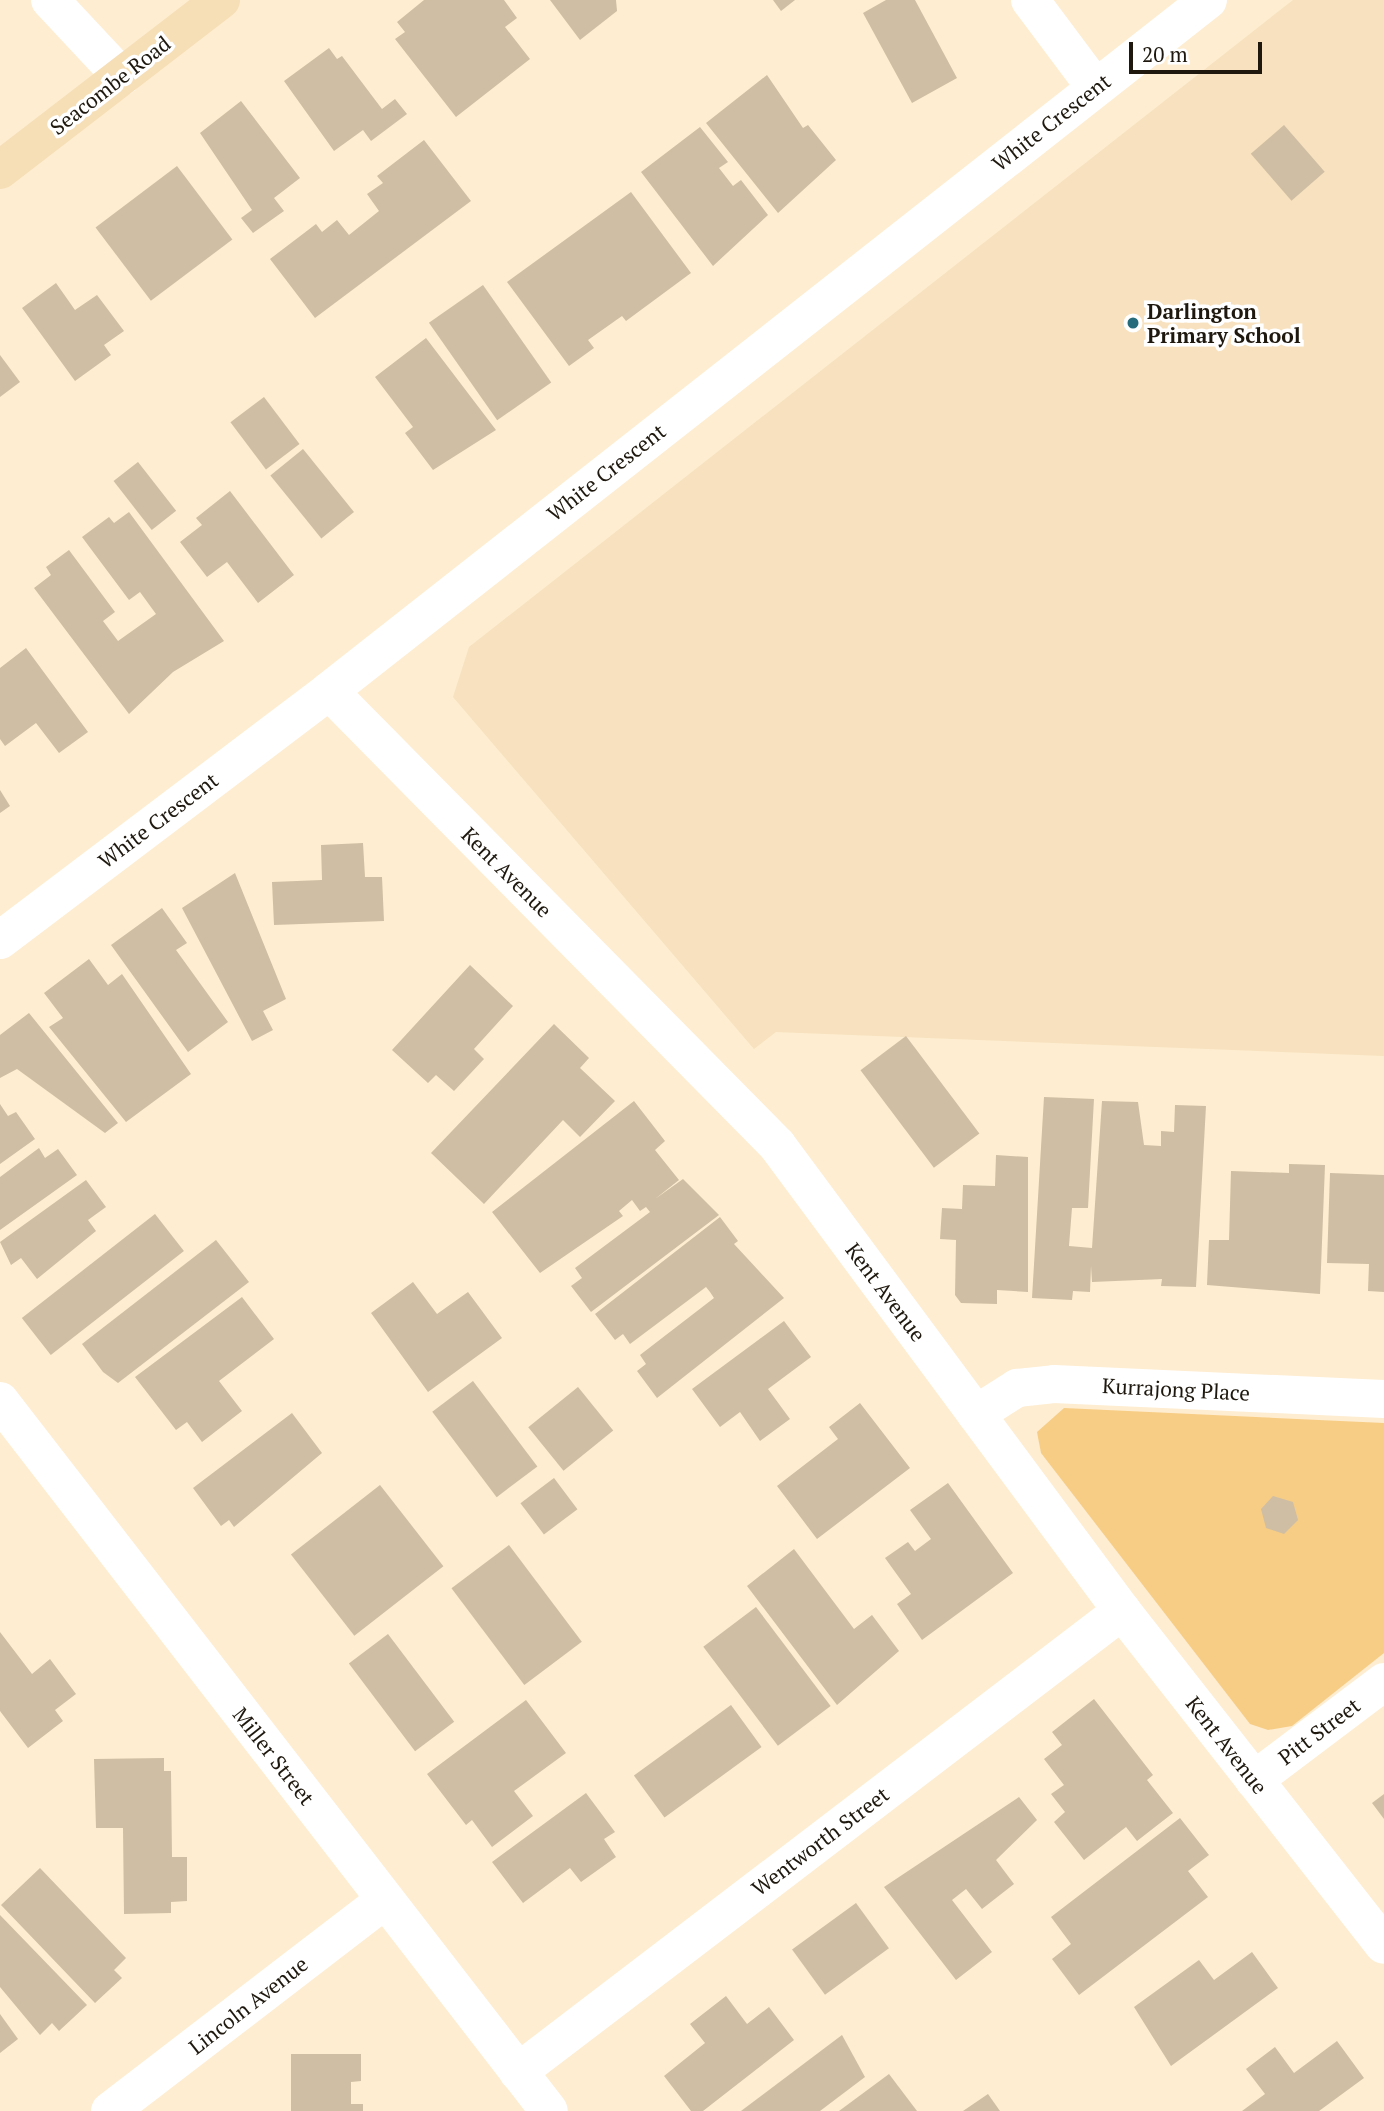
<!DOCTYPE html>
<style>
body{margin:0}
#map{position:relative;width:1384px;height:2111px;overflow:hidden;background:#feedd0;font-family:"PT Serif",serif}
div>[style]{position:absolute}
.built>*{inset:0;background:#f7e1be}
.green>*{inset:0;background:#f7cd86}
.building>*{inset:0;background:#cfbea3;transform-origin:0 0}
.minor>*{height:38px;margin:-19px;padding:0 19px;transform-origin:19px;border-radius:19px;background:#fff}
.major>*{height:38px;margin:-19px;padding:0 19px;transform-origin:19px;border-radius:19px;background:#f6deb6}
.dots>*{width:19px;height:19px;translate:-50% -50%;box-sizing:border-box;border:4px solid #fff;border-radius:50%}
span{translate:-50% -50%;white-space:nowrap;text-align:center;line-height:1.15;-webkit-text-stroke:7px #fff;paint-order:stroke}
.street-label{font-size:21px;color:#1e180e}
.poi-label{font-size:21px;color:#1e180e;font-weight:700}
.left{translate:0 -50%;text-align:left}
.scale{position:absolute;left:1129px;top:42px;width:133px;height:32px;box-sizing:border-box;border:4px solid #1e180e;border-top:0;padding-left:9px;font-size:21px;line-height:24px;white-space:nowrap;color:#1e180e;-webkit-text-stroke:5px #fff;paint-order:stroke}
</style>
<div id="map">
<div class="built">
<i style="clip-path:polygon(1293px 0,1384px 0,1384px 1056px,776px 1032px,754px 1049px,453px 697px,469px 647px)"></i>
</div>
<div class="green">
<i style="clip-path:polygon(1064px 1408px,1384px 1423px,1384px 1653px,1292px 1726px,1268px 1730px,1250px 1724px,1041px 1453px,1037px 1432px)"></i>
</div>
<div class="building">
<i style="clip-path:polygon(424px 0,504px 0,517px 18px,505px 27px,530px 59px,456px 117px,395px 39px,405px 32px,397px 22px)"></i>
<i style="clip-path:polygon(550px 0,616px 0,617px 11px,580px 40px)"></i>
<i style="clip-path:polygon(773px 0,795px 0,781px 11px)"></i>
<i style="clip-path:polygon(886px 0,915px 0,957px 78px,912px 103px,863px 13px)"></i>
<i style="clip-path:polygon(329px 48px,337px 59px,342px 56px,382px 109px,395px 99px,407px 114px,371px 141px,363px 130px,334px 151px,284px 81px)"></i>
<i style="clip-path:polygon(767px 75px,803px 128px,808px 125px,836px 160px,778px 213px,706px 123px)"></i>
<i style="clip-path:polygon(241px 101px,300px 178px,274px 198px,284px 211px,253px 233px,241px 218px,252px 210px,200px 133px)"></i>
<i style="left:1284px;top:125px;width:62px;height:44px;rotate:49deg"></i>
<i style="clip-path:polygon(700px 127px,728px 162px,719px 168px,733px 186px,741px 180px,768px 215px,713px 266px,641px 172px)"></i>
<i style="clip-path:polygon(424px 140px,471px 201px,315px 318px,270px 259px,316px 224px,322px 232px,337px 220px,349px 235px,379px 211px,367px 194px,383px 183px,377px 176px)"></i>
<i style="left:177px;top:166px;width:92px;height:102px;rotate:53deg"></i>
<i style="clip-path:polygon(631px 192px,691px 273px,626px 321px,622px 316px,588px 340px,594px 348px,569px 366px,507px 282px)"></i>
<i style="clip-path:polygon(56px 283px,75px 310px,97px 295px,124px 331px,104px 345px,111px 355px,75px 381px,22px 308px)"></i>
<i style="left:483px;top:285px;width:119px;height:66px;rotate:55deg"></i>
<i style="clip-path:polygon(426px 338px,496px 430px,433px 470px,405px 433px,413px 427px,375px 377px)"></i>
<i style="clip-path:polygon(0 355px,20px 382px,0 397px)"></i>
<i style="left:264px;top:397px;width:59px;height:42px;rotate:53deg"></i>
<i style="left:303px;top:449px;width:81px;height:42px;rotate:51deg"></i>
<i style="left:138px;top:462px;width:62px;height:31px;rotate:52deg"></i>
<i style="clip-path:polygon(230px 491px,294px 575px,258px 603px,227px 562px,207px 577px,180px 542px,202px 525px,196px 518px)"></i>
<i style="clip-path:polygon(129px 512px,224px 641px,173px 672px,129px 714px,34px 588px,51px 575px,46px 567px,69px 550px,115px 612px,103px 621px,118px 641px,156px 614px,140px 592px,129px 600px,82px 537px,109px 517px,114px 523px)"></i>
<i style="clip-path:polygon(26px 648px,88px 732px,59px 753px,36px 723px,5px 746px,0 739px,0 668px)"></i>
<i style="clip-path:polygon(0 790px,10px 806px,0 813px)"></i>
<i style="clip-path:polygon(363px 843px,365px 877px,382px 877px,384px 921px,274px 925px,272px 882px,322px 880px,321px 845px)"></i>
<i style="clip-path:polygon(235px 873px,286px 999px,263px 1011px,273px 1030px,252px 1041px,182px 908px)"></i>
<i style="clip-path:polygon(162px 908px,187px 943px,176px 950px,228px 1022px,188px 1052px,111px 945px)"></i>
<i style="clip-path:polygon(89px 959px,108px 985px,122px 974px,191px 1074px,126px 1122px,49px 1027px,63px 1018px,44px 993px)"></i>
<i style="clip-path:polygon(470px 965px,513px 1006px,474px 1049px,484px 1059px,454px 1091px,436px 1075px,428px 1083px,392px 1050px)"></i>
<i style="clip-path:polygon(29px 1013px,118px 1123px,105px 1133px,17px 1069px,0 1078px,0 1035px)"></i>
<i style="clip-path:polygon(554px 1024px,589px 1058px,580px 1068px,615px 1101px,580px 1137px,563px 1120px,484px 1204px,431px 1153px)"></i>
<i style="left:906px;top:1036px;width:122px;height:57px;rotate:53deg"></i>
<i style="clip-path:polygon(1044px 1097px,1094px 1099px,1088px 1208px,1072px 1208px,1069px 1246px,1092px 1248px,1102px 1101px,1138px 1102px,1144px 1145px,1161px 1146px,1161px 1131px,1174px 1132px,1175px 1105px,1206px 1106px,1196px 1287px,1161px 1286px,1162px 1279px,1092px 1282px,1091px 1266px,1090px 1292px,1073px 1291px,1072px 1300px,1032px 1298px)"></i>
<i style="clip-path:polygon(634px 1101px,665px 1141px,655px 1150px,679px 1180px,655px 1199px,683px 1179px,719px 1215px,591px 1312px,571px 1286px,582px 1278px,575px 1268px,650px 1212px,646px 1207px,640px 1211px,632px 1200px,619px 1211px,623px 1216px,540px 1273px,492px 1212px)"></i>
<i style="clip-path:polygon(0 1104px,8px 1116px,16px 1112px,35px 1139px,0 1164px)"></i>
<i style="clip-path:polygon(39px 1148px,45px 1158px,58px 1149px,77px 1175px,0 1230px,0 1177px)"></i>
<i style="clip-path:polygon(996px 1155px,1028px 1157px,1028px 1292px,997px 1290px,997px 1304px,961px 1303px,955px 1295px,956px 1240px,940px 1239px,942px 1208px,962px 1209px,963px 1185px,995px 1186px)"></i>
<i style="clip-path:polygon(1289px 1164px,1325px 1165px,1320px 1294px,1207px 1285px,1209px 1240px,1229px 1240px,1231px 1171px,1289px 1173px)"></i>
<i style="clip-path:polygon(1330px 1173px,1384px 1175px,1384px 1292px,1368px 1291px,1369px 1264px,1327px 1263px)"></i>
<i style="clip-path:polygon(86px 1180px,106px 1207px,88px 1220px,96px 1231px,37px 1279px,21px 1258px,11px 1265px,0 1242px)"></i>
<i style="left:155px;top:1214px;width:47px;height:169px;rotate:52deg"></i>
<i style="clip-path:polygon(720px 1217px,738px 1241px,734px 1244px,784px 1298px,657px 1398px,637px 1371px,646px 1364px,640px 1355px,714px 1298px,710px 1292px,706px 1287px,630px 1344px,623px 1334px,615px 1340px,595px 1314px)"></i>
<i style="clip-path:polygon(216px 1240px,249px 1282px,118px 1383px,103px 1372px,82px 1344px)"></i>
<i style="clip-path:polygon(413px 1282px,437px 1314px,468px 1292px,502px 1338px,428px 1392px,371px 1313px)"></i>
<i style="clip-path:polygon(242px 1297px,274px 1339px,219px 1381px,242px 1411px,202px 1442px,187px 1422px,176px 1430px,135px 1377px)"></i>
<i style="clip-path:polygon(784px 1321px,811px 1357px,768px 1389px,790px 1419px,760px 1441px,740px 1412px,720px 1427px,692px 1389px)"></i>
<i style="left:473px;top:1381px;width:107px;height:51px;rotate:53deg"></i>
<i style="left:578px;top:1387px;width:56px;height:64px;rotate:51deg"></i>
<i style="clip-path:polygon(860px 1403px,910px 1468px,817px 1539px,777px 1486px,838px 1439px,829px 1427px)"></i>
<i style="clip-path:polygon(292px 1413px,322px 1453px,234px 1527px,229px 1520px,221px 1526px,193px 1488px)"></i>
<i style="left:554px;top:1478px;width:39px;height:42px;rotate:53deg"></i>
<i style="clip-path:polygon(948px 1483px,1013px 1573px,922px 1640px,897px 1604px,911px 1594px,885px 1558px,908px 1542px,915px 1551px,931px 1539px,910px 1510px)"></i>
<i style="left:380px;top:1485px;width:103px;height:113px;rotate:52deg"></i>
<i style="clip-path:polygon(1273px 1496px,1293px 1502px,1298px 1520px,1284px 1534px,1266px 1528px,1261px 1509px)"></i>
<i style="left:509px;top:1545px;width:121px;height:72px;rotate:53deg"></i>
<i style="clip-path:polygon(794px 1549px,854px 1629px,872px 1615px,899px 1651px,837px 1705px,747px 1586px)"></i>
<i style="left:756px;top:1607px;width:124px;height:66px;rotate:53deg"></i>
<i style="clip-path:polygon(0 1632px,32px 1674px,50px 1659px,76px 1694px,55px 1710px,63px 1721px,28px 1748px,0 1711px)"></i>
<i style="left:388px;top:1634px;width:110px;height:49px;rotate:53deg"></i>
<i style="clip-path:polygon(1094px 1699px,1153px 1775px,1147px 1780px,1173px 1813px,1137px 1841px,1126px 1827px,1084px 1860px,1054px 1822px,1065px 1812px,1051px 1794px,1064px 1785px,1044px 1759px,1062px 1745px,1052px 1732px)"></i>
<i style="clip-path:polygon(526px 1700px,566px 1753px,514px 1791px,533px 1816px,492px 1847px,472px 1820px,466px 1825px,427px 1774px)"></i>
<i style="left:731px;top:1705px;width:52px;height:120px;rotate:54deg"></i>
<i style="clip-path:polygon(164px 1758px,164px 1771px,171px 1771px,172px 1857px,187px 1857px,187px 1901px,171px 1902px,171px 1913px,124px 1914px,123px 1828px,96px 1828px,94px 1759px)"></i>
<i style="clip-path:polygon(586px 1793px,615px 1832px,604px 1839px,616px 1857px,581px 1882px,570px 1868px,523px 1903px,492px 1862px)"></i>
<i style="clip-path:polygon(1384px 1794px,1384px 1819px,1372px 1803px)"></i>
<i style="clip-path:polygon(1019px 1797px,1037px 1820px,996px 1860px,1014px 1884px,982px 1909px,966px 1889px,952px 1900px,992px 1952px,956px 1980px,884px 1887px)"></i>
<i style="clip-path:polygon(1180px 1818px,1209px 1855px,1188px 1871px,1208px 1897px,1079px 1995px,1052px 1959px,1071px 1944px,1051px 1917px)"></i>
<i style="clip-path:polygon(40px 1868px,126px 1958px,114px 1970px,122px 1978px,95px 2003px,1px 1905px)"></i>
<i style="left:856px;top:1903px;width:56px;height:79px;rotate:54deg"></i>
<i style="clip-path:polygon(0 1915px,87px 2005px,59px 2031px,52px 2023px,40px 2035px,0 1987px)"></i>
<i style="clip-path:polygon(1252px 1952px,1278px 1988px,1171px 2066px,1134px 2007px,1199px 1960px,1214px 1980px)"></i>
<i style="clip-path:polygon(726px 1996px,747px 2024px,769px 2007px,794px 2040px,703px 2111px,691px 2111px,664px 2076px,705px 2043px,690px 2024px)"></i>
<i style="clip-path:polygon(0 2014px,18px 2039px,0 2053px)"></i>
<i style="clip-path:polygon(842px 2035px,865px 2077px,820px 2111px,741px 2111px)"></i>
<i style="clip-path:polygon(1337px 2041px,1364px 2078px,1319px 2111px,1242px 2111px,1265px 2094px,1246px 2069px,1275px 2047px,1294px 2073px)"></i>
<i style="clip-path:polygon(291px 2054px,361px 2054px,361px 2081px,351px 2082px,351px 2104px,363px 2104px,363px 2111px,291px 2111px)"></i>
<i style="clip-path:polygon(889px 2074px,917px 2111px,839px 2111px)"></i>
<i style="clip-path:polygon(988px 2094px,1000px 2111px,963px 2111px)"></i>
</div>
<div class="minor">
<i style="left:50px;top:0;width:105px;rotate:46.9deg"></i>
<i style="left:1030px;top:0;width:109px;rotate:53.2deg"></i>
<i style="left:329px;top:691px;width:638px;rotate:45.38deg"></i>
<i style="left:777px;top:1145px;width:580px;rotate:53.49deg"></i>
<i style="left:1122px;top:1611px;width:424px;rotate:51.9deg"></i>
<i style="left:0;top:940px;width:413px;rotate:-37.1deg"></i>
<i style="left:329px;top:691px;width:1118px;rotate:-38.17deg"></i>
<i style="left:0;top:1401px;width:897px;rotate:52.29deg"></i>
<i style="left:976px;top:1414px;width:49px;rotate:-32.4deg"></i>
<i style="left:1017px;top:1388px;width:37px;rotate:-6deg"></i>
<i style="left:1054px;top:1384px;width:330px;rotate:2.6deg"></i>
<i style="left:1254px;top:1780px;width:163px;rotate:-37deg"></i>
<i style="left:518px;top:2072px;width:760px;rotate:-37.35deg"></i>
<i style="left:110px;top:2111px;width:347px;rotate:-37.5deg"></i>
</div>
<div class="major">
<i style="left:0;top:170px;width:279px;rotate:-37.6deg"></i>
</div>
<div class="dots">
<i style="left:1133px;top:323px;background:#266b7b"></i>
</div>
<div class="street-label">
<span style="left:110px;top:85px;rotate:-38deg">Seacombe Road</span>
<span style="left:1051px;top:122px;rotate:-38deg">White Crescent</span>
<span style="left:606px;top:472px;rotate:-38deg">White Crescent</span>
<span style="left:158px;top:820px;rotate:-37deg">White Crescent</span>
<span style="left:507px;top:872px;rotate:45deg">Kent Avenue</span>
<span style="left:886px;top:1292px;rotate:53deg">Kent Avenue</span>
<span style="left:1176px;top:1389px;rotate:3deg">Kurrajong Place</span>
<span style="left:1319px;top:1731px;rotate:-37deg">Pitt Street</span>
<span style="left:1227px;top:1745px;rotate:52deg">Kent Avenue</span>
<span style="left:274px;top:1756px;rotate:52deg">Miller Street</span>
<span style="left:820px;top:1841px;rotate:-37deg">Wentworth Street</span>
<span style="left:248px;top:2005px;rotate:-38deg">Lincoln Avenue</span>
</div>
<div class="poi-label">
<span class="left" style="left:1147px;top:323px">Darlington<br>Primary School</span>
</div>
<div class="scale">20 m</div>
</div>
